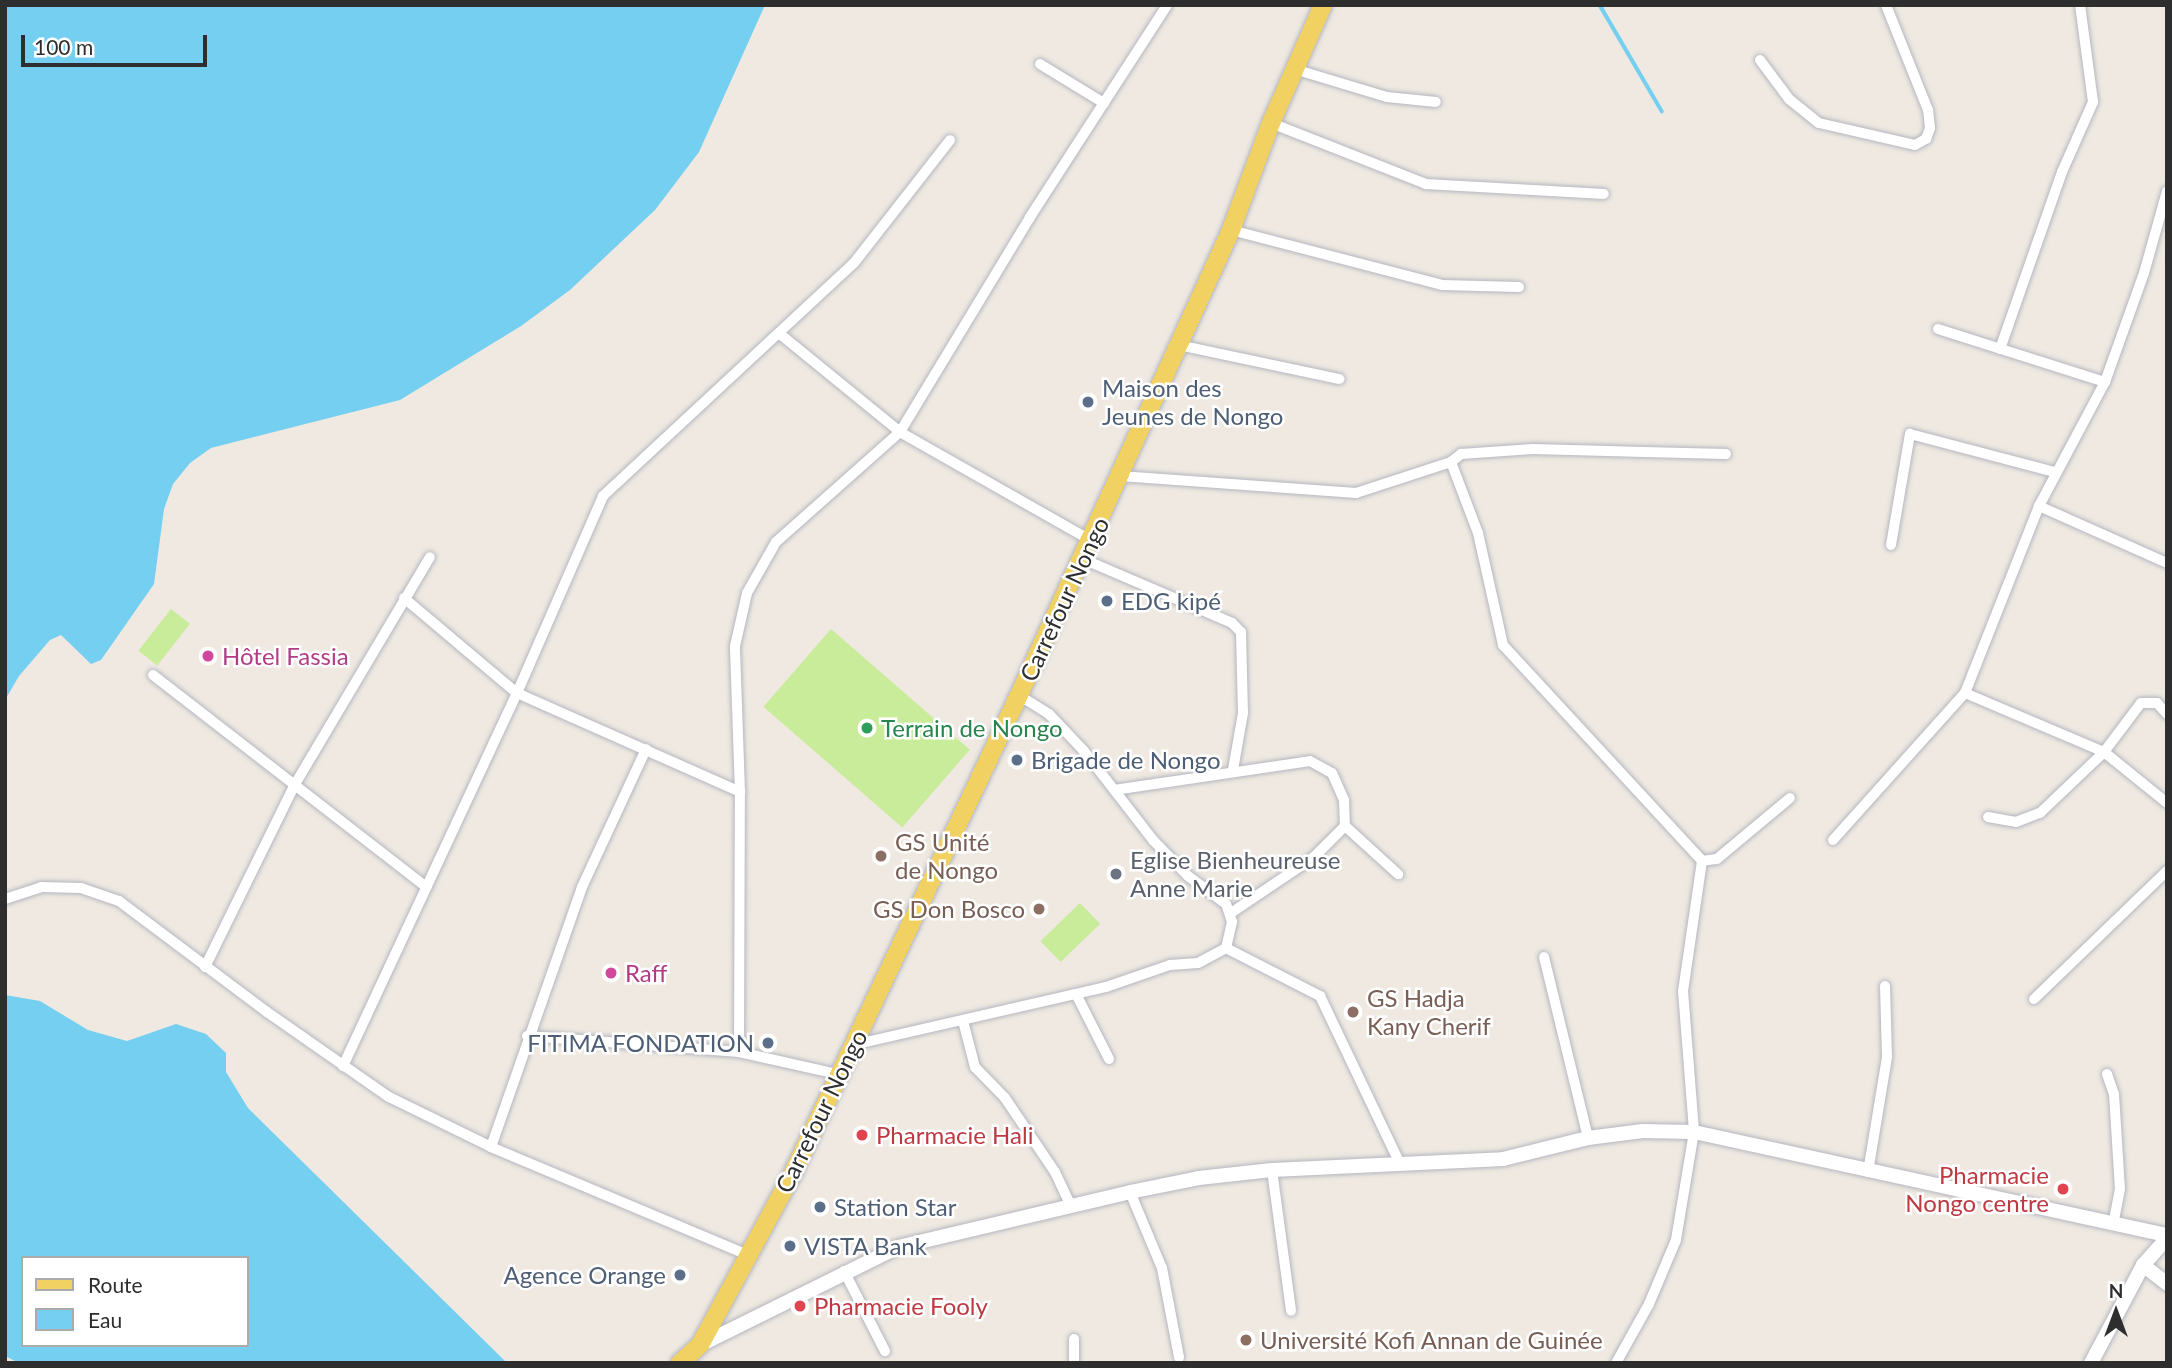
<!DOCTYPE html>
<meta charset="utf-8">
<style>
body{margin:0}
#map{position:relative;width:2172px;height:1368px;overflow:hidden;background:#efe9e1;font-family:Lato,sans-serif}
div>[style]{position:absolute}
.pitch>*{inset:0;background:#c9ec9a;transform-origin:0 0}
.water>*{inset:0;background:#75cff0}
.stream>*{height:3.5px;margin:-1.75px;padding:0 1.75px;transform-origin:1.75px;border-radius:1.75px;background:#75cff0}
.roads{filter:drop-shadow(0 0 2px #b4b7c1) drop-shadow(0 0 2px #b4b7c1)}
.minor>*{height:10px;margin:-5px;padding:0 5px;transform-origin:5px;border-radius:5px;background:#fff}
.tertiary>*{height:14px;margin:-7px;padding:0 7px;transform-origin:7px;border-radius:7px;background:#fff}
.primary>*{height:18px;margin:-9px;padding:0 9px;transform-origin:9px;border-radius:9px;background:#f2d163}
.dots>*{width:19px;height:19px;translate:-50% -50%;box-sizing:border-box;border:4px solid #fff;border-radius:50%}
span{translate:-50% -50%;white-space:nowrap;text-align:center;line-height:1.15;-webkit-text-stroke:5px #fff;paint-order:stroke}
.service-label{font-size:24px;color:#4e5e75}
.left{translate:0 -50%;text-align:left}
.right{translate:-100% -50%;text-align:right}
.street-label{font-size:24px;color:#2e2e2e}
.hotel-label{font-size:24px;color:#b23c85}
.leisure-label{font-size:24px;color:#27864d}
.education-label{font-size:24px;color:#785e54}
.worship-label{font-size:24px;color:#5b616d}
.health-label{font-size:24px;color:#be3a42}
.frame{position:absolute;inset:0;border:7px solid #2e2e2e;pointer-events:none}
.legend{position:absolute;left:21px;top:1256px;width:228px;height:91px;box-sizing:border-box;background:#fff;border:2px solid #ababab;margin:0;padding:9px 12px;list-style:none;font-size:21px;color:#2e2e2e}
.legend li{display:flex;align-items:center;gap:14px;height:35px}
.legend b{width:35px;border:2px solid #ababab}
.north{position:absolute;left:2081px;top:1277px;width:70px;height:70px;-webkit-text-stroke:5px #fff;paint-order:stroke;rotate:0deg;font-size:19px;font-weight:700;line-height:28px;text-align:center;color:#2e2e2e}
.north::after{content:'';display:block;margin:auto;width:24px;height:32px;background:#2e2e2e;clip-path:polygon(50% 0,100% 100%,50% 72%,0 100%)}
.scale{position:absolute;left:21px;top:35px;width:186px;height:32px;box-sizing:border-box;border:4px solid #2e2e2e;border-top:0;padding-left:9px;font-size:21px;line-height:24px;white-space:nowrap;color:#2e2e2e;-webkit-text-stroke:5px #fff;paint-order:stroke}
</style>
<div id="map">
<div class="pitch">
<i style="left:171px;top:609px;width:24px;height:53px;rotate:38deg"></i>
<i style="left:831px;top:629px;width:184px;height:103px;rotate:41deg"></i>
<i style="left:1080px;top:903px;width:29px;height:55px;rotate:46deg"></i>
</div>
<div class="water">
<i style="clip-path:polygon(5px 5px,765px 5px,699px 152px,655px 210px,570px 290px,521px 326px,400px 400px,211px 448px,190px 463px,173px 484px,164px 509px,154px 584px,101px 660px,91px 664px,61px 635px,50px 640px,19px 676px,5px 700px)"></i>
<i style="clip-path:polygon(evenodd,5px 995px,40px 1001px,88px 1030px,127px 1041px,176px 1024px,206px 1034px,226px 1053px,226px 1072px,248px 1108px,507px 1363px,19px 1363px,5px 1356px,5px 995px,23px 1258px,247px 1258px,247px 1345px,23px 1345px,23px 1258px)"></i>
</div>
<div class="stream">
<i style="left:1600px;top:5px;width:123px;rotate:59.7deg"></i>
</div>
<div class="roads">
<div class="minor">
<i style="left:1760px;top:60px;width:49px;rotate:53.4deg"></i>
<i style="left:1789px;top:99px;width:38px;rotate:39deg"></i>
<i style="left:1819px;top:123px;width:98px;rotate:12.9deg"></i>
<i style="left:1915px;top:145px;width:13px;rotate:-29deg"></i>
<i style="left:1926px;top:139px;width:12px;rotate:-70deg"></i>
<i style="left:1930px;top:128px;width:18px;rotate:-96deg"></i>
<i style="left:1928px;top:110px;width:113px;rotate:-111.8deg"></i>
<i style="left:1040px;top:64px;width:75px;rotate:31.4deg"></i>
<i style="left:1294px;top:69px;width:97px;rotate:16.8deg"></i>
<i style="left:1387px;top:97px;width:49px;rotate:5.8deg"></i>
<i style="left:1271px;top:123px;width:167px;rotate:21.5deg"></i>
<i style="left:1426px;top:184px;width:178px;rotate:3.2deg"></i>
<i style="left:1231px;top:230px;width:218px;rotate:14.6deg"></i>
<i style="left:1442px;top:285px;width:77px;rotate:1.5deg"></i>
<i style="left:1938px;top:329px;width:175px;rotate:17.6deg"></i>
<i style="left:780px;top:334px;width:155px;rotate:39.2deg"></i>
<i style="left:900px;top:432px;width:221px;rotate:29.6deg"></i>
<i style="left:1178px;top:345px;width:165px;rotate:11.9deg"></i>
<i style="left:2000px;top:349px;width:188px;rotate:-70.7deg"></i>
<i style="left:2062px;top:172px;width:77px;rotate:-66.1deg"></i>
<i style="left:2093px;top:102px;width:98px;rotate:-97.6deg"></i>
<i style="left:1451px;top:462px;width:76px;rotate:69.2deg"></i>
<i style="left:1478px;top:533px;width:115px;rotate:77.4deg"></i>
<i style="left:1503px;top:645px;width:294px;rotate:47.3deg"></i>
<i style="left:1702px;top:861px;width:131px;rotate:98.3deg"></i>
<i style="left:1683px;top:991px;width:141px;rotate:85.5deg"></i>
<i style="left:1694px;top:1132px;width:109px;rotate:99.5deg"></i>
<i style="left:1676px;top:1240px;width:69px;rotate:112.9deg"></i>
<i style="left:1649px;top:1304px;width:68px;rotate:119.2deg"></i>
<i style="left:1120px;top:476px;width:237px;rotate:4.1deg"></i>
<i style="left:1356px;top:493px;width:100px;rotate:-18.1deg"></i>
<i style="left:1451px;top:462px;width:13px;rotate:-39deg"></i>
<i style="left:1461px;top:454px;width:72px;rotate:-4deg"></i>
<i style="left:1533px;top:449px;width:193px;rotate:1.5deg"></i>
<i style="left:2039px;top:506px;width:140px;rotate:24deg"></i>
<i style="left:1891px;top:545px;width:113px;rotate:-80.3deg"></i>
<i style="left:1910px;top:434px;width:150px;rotate:14.7deg"></i>
<i style="left:1083px;top:559px;width:162px;rotate:23.2deg"></i>
<i style="left:1232px;top:623px;width:13px;rotate:45deg"></i>
<i style="left:1241px;top:632px;width:81px;rotate:88.6deg"></i>
<i style="left:1243px;top:713px;width:58px;rotate:100deg"></i>
<i style="left:404px;top:598px;width:148px;rotate:40.1deg"></i>
<i style="left:517px;top:693px;width:244px;rotate:23.9deg"></i>
<i style="left:153px;top:675px;width:346px;rotate:37.8deg"></i>
<i style="left:1965px;top:693px;width:151px;rotate:23deg"></i>
<i style="left:2104px;top:752px;width:81px;rotate:39deg"></i>
<i style="left:1114px;top:790px;width:198px;rotate:-8.4deg"></i>
<i style="left:1310px;top:761px;width:25px;rotate:29deg"></i>
<i style="left:1332px;top:773px;width:30px;rotate:66deg"></i>
<i style="left:1344px;top:800px;width:26px;rotate:88deg"></i>
<i style="left:1345px;top:826px;width:44px;rotate:135deg"></i>
<i style="left:1314px;top:857px;width:100px;rotate:146deg"></i>
<i style="left:1988px;top:817px;width:28px;rotate:10deg"></i>
<i style="left:2016px;top:822px;width:26px;rotate:-21deg"></i>
<i style="left:2040px;top:813px;width:88px;rotate:-43.6deg"></i>
<i style="left:2104px;top:752px;width:61px;rotate:-52.9deg"></i>
<i style="left:2141px;top:703px;width:16px"></i>
<i style="left:2157px;top:703px;width:15px;rotate:48deg"></i>
<i style="left:1345px;top:826px;width:72px;rotate:42.2deg"></i>
<i style="left:1833px;top:840px;width:198px;rotate:-48.1deg"></i>
<i style="left:1965px;top:693px;width:201px;rotate:-68.4deg"></i>
<i style="left:2039px;top:506px;width:140px;rotate:-62deg"></i>
<i style="left:2105px;top:382px;width:116px;rotate:-70.3deg"></i>
<i style="left:2144px;top:273px;width:85px;rotate:-74.3deg"></i>
<i style="left:1702px;top:861px;width:15px;rotate:-8deg"></i>
<i style="left:1717px;top:859px;width:95px;rotate:-39.9deg"></i>
<i style="left:5px;top:899px;width:38px;rotate:-18deg"></i>
<i style="left:41px;top:887px;width:40px;rotate:1.4deg"></i>
<i style="left:81px;top:888px;width:40px;rotate:18.9deg"></i>
<i style="left:119px;top:901px;width:185px;rotate:36.9deg"></i>
<i style="left:267px;top:1012px;width:149px;rotate:34.9deg"></i>
<i style="left:389px;top:1097px;width:114px;rotate:26.1deg"></i>
<i style="left:491px;top:1147px;width:281px;rotate:22.8deg"></i>
<i style="left:1226px;top:948px;width:106px;rotate:27.1deg"></i>
<i style="left:1320px;top:996px;width:186px;rotate:64.5deg"></i>
<i style="left:1544px;top:957px;width:186px;rotate:76.3deg"></i>
<i style="left:205px;top:967px;width:202px;rotate:-63.8deg"></i>
<i style="left:294px;top:786px;width:266px;rotate:-59.3deg"></i>
<i style="left:1076px;top:994px;width:73px;rotate:63.1deg"></i>
<i style="left:2034px;top:999px;width:185px;rotate:-43.9deg"></i>
<i style="left:963px;top:1021px;width:48px;rotate:75.4deg"></i>
<i style="left:975px;top:1067px;width:43px;rotate:45.9deg"></i>
<i style="left:1005px;top:1098px;width:89px;rotate:56deg"></i>
<i style="left:1055px;top:1172px;width:38px;rotate:65deg"></i>
<i style="left:527px;top:1036px;width:213px;rotate:4.3deg"></i>
<i style="left:739px;top:1052px;width:100px;rotate:12.7deg"></i>
<i style="left:853px;top:1045px;width:260px;rotate:-12.9deg"></i>
<i style="left:1106px;top:987px;width:68px;rotate:-19deg"></i>
<i style="left:1170px;top:965px;width:28px;rotate:-4deg"></i>
<i style="left:1198px;top:963px;width:32px;rotate:-28deg"></i>
<i style="left:1226px;top:948px;width:27px;rotate:-77deg"></i>
<i style="left:1232px;top:922px;width:19px;rotate:-108deg"></i>
<i style="left:1226px;top:904px;width:47px;rotate:-143.6deg"></i>
<i style="left:1188px;top:876px;width:50px;rotate:-134.2deg"></i>
<i style="left:1153px;top:840px;width:113px;rotate:-127.8deg"></i>
<i style="left:1084px;top:751px;width:51px;rotate:-133.4deg"></i>
<i style="left:1049px;top:714px;width:36px;rotate:-148deg"></i>
<i style="left:739px;top:1052px;width:260px;rotate:-89.8deg"></i>
<i style="left:740px;top:792px;width:146px;rotate:-92deg"></i>
<i style="left:735px;top:646px;width:54px;rotate:-77.2deg"></i>
<i style="left:747px;top:593px;width:59px;rotate:-60.4deg"></i>
<i style="left:776px;top:542px;width:166px;rotate:-41.6deg"></i>
<i style="left:900px;top:432px;width:251px;rotate:-58.8deg"></i>
<i style="left:1030px;top:217px;width:252px;rotate:-57.1deg"></i>
<i style="left:343px;top:1066px;width:412px;rotate:-65deg"></i>
<i style="left:517px;top:693px;width:215px;rotate:-66.4deg"></i>
<i style="left:603px;top:496px;width:342px;rotate:-42.9deg"></i>
<i style="left:854px;top:263px;width:156px;rotate:-52deg"></i>
<i style="left:2107px;top:1074px;width:21px;rotate:71deg"></i>
<i style="left:2114px;top:1094px;width:95px;rotate:86.4deg"></i>
<i style="left:2120px;top:1189px;width:33px;rotate:101deg"></i>
<i style="left:491px;top:1147px;width:275px;rotate:-70.7deg"></i>
<i style="left:582px;top:887px;width:152px;rotate:-65.1deg"></i>
<i style="left:1272px;top:1170px;width:142px;rotate:82.3deg"></i>
<i style="left:1868px;top:1172px;width:117px;rotate:-80.6deg"></i>
<i style="left:1887px;top:1057px;width:71px;rotate:-91.6deg"></i>
<i style="left:1130px;top:1192px;width:82px;rotate:67.2deg"></i>
<i style="left:1162px;top:1268px;width:91px;rotate:79.2deg"></i>
<i style="left:844px;top:1271px;width:90px;rotate:62.9deg"></i>
<i style="left:1074px;top:1339px;width:24px;rotate:90deg"></i>
</div>
<div class="tertiary">
<i style="left:2143px;top:1265px;width:31px;rotate:38deg"></i>
<i style="left:700px;top:1345px;width:221px;rotate:-26.3deg"></i>
<i style="left:898px;top:1247px;width:238px;rotate:-13.3deg"></i>
<i style="left:1130px;top:1192px;width:70px;rotate:-11.5deg"></i>
<i style="left:1199px;top:1178px;width:73px;rotate:-6.3deg"></i>
<i style="left:1272px;top:1170px;width:231px;rotate:-2.7deg"></i>
<i style="left:1503px;top:1159px;width:88px;rotate:-13.9deg"></i>
<i style="left:1588px;top:1138px;width:55px;rotate:-7.3deg"></i>
<i style="left:1643px;top:1131px;width:51px;rotate:1.1deg"></i>
<i style="left:1694px;top:1132px;width:484px;rotate:12.3deg"></i>
<i style="left:2091px;top:1363px;width:111px;rotate:-62deg"></i>
<i style="left:2143px;top:1265px;width:36px;rotate:-48deg"></i>
</div>
<div class="primary">
<i style="left:680px;top:1363px;width:27px;rotate:-42deg"></i>
<i style="left:700px;top:1345px;width:191px;rotate:-61.6deg"></i>
<i style="left:791px;top:1177px;width:533px;rotate:-64.68deg"></i>
<i style="left:1019px;top:695px;width:511px;rotate:-65.49deg"></i>
<i style="left:1231px;top:230px;width:114px;rotate:-69.5deg"></i>
<i style="left:1271px;top:123px;width:129px;rotate:-66.2deg"></i>
</div>
</div>
<div class="dots">
<i style="left:1088px;top:402px;background:#5c6f8a"></i>
<i style="left:1107px;top:601px;background:#5c6f8a"></i>
<i style="left:208px;top:656px;background:#d1479c"></i>
<i style="left:867px;top:728px;background:#2e9e5b"></i>
<i style="left:1017px;top:760px;background:#5c6f8a"></i>
<i style="left:881px;top:856px;background:#8d6e63"></i>
<i style="left:1116px;top:874px;background:#6b7280"></i>
<i style="left:1039px;top:909px;background:#8d6e63"></i>
<i style="left:611px;top:973px;background:#d1479c"></i>
<i style="left:1353px;top:1012px;background:#8d6e63"></i>
<i style="left:768px;top:1043px;background:#5c6f8a"></i>
<i style="left:862px;top:1135px;background:#e0444e"></i>
<i style="left:2063px;top:1189px;background:#e0444e"></i>
<i style="left:820px;top:1207px;background:#5c6f8a"></i>
<i style="left:790px;top:1246px;background:#5c6f8a"></i>
<i style="left:680px;top:1275px;background:#5c6f8a"></i>
<i style="left:800px;top:1306px;background:#e0444e"></i>
<i style="left:1246px;top:1340px;background:#8d6e63"></i>
</div>
<div class="service-label">
<span class="left" style="left:1102px;top:402px">Maison des<br>Jeunes de Nongo</span>
<span class="left" style="left:1121px;top:601px">EDG kipé</span>
<span class="left" style="left:1031px;top:760px">Brigade de Nongo</span>
<span class="right" style="left:754px;top:1043px">FITIMA FONDATION</span>
<span class="left" style="left:834px;top:1207px">Station Star</span>
<span class="left" style="left:804px;top:1246px">VISTA Bank</span>
<span class="right" style="left:666px;top:1275px">Agence Orange</span>
</div>
<div class="street-label">
<span style="left:1064px;top:599px;rotate:-65deg">Carrefour Nongo</span>
<span style="left:821px;top:1111px;rotate:-64deg">Carrefour Nongo</span>
</div>
<div class="hotel-label">
<span class="left" style="left:222px;top:656px">Hôtel Fassia</span>
<span class="left" style="left:625px;top:973px">Raff</span>
</div>
<div class="leisure-label">
<span class="left" style="left:881px;top:728px">Terrain de Nongo</span>
</div>
<div class="education-label">
<span class="left" style="left:895px;top:856px">GS Unité<br>de Nongo</span>
<span class="right" style="left:1025px;top:909px">GS Don Bosco</span>
<span class="left" style="left:1367px;top:1012px">GS Hadja<br>Kany Cherif</span>
<span class="left" style="left:1260px;top:1340px">Université Kofi Annan de Guinée</span>
</div>
<div class="worship-label">
<span class="left" style="left:1130px;top:874px">Eglise Bienheureuse<br>Anne Marie</span>
</div>
<div class="health-label">
<span class="left" style="left:876px;top:1135px">Pharmacie Hali</span>
<span class="right" style="left:2049px;top:1189px">Pharmacie<br>Nongo centre</span>
<span class="left" style="left:814px;top:1306px">Pharmacie Fooly</span>
</div>
<div class="frame"></div>
<ul class="legend">
<li><b style="height:9px;background:#f2d163"></b>Route</li>
<li><b style="height:19px;background:#75cff0"></b>Eau</li>
</ul>
<div class="north">N</div>
<div class="scale">100 m</div>
</div>
